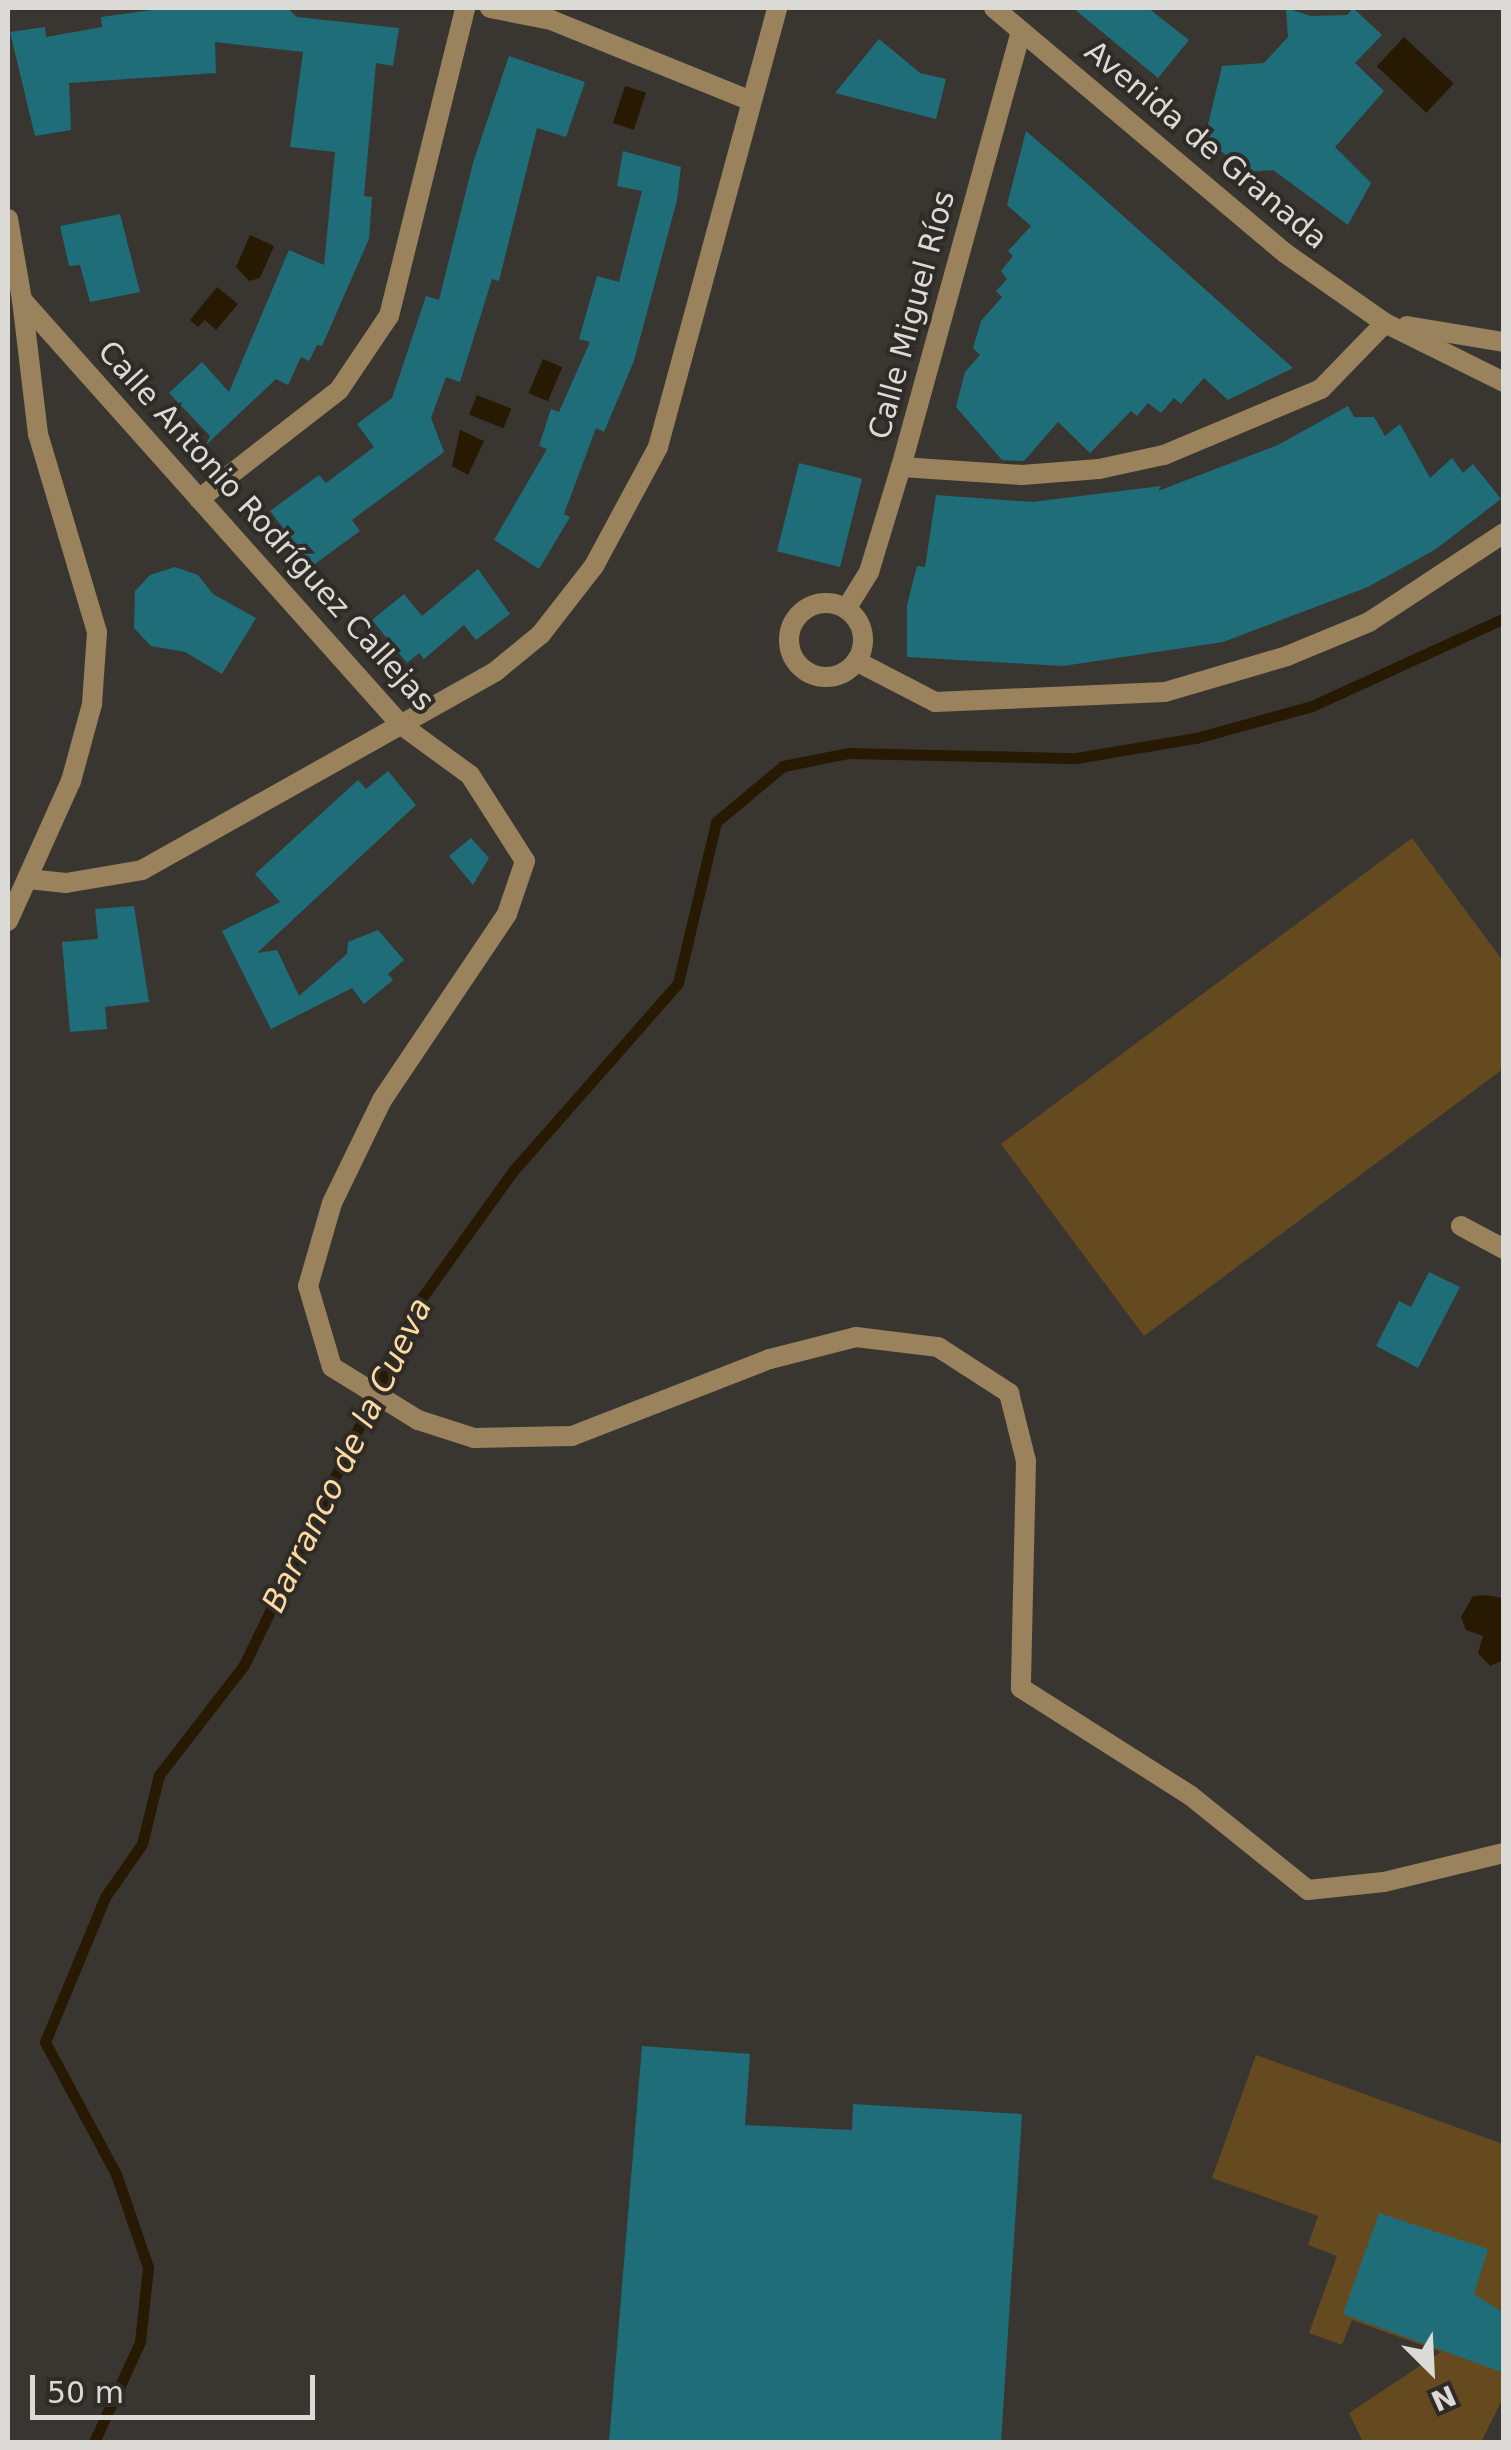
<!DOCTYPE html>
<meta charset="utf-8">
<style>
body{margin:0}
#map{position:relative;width:1511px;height:2450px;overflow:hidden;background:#393631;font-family:"DejaVu Sans",sans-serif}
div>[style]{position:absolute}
.green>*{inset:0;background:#644a1e}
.water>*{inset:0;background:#281a02;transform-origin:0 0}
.stream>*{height:11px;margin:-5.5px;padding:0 5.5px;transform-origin:5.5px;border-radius:5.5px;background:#281a02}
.building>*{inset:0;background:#1e6d79;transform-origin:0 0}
.pedestrian>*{height:20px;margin:-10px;padding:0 10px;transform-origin:10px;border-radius:10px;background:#9a825c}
.minor>*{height:20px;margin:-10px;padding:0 10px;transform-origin:10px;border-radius:10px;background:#9a825c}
.minor>.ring{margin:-10px;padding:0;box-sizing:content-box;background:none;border:20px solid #9a825c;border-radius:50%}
.tertiary>*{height:20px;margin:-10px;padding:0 10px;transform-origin:10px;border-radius:10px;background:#9a825c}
span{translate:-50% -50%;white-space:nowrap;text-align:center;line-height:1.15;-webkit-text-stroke:8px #2f2c27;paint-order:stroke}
.street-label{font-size:30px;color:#dcdad7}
.water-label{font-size:32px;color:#ffdaa0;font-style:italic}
.frame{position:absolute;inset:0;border:10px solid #dcdad7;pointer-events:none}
.north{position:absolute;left:1381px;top:2320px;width:100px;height:100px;-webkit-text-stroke:8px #2f2c27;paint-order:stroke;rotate:156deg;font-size:28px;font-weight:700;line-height:40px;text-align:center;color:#dcdad7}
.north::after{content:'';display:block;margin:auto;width:35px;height:45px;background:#dcdad7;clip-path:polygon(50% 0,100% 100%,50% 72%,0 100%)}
.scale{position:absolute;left:30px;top:2375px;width:285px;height:45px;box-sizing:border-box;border:5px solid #dcdad7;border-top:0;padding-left:12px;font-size:30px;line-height:35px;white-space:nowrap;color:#dcdad7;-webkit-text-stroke:8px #2f2c27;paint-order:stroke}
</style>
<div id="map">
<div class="green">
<i style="clip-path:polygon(1412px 838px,1503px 961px,1503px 1069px,1144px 1336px,1001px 1144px)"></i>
<i style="clip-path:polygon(1256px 2055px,1503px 2144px,1503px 2398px,1481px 2442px,1363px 2442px,1349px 2413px,1441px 2352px,1352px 2320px,1342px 2345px,1309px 2333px,1337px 2256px,1308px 2245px,1318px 2216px,1212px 2178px)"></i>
</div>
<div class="water">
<i style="left:1404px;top:37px;width:68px;height:40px;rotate:43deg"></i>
<i style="left:625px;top:86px;width:22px;height:39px;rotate:18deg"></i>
<i style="clip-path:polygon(250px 235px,274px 246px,260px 278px,249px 281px,236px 267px)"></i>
<i style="clip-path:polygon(217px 287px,238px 304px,216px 330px,205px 320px,198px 327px,190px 320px)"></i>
<i style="left:543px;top:359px;width:21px;height:37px;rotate:23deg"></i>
<i style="left:477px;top:395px;width:37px;height:21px;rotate:22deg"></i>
<i style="clip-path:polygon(460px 430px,484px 441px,468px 475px,452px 466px)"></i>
<i style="clip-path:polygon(1485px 1595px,1503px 1598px,1503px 1660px,1490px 1666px,1478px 1653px,1483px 1636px,1466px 1630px,1461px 1617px,1473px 1596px)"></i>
</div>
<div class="stream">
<i style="left:94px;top:2442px;width:110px;rotate:-65.3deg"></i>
<i style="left:140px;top:2342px;width:75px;rotate:-83.9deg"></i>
<i style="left:148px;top:2267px;width:98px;rotate:-109deg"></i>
<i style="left:116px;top:2174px;width:150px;rotate:-118.3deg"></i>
<i style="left:45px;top:2042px;width:157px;rotate:-67.5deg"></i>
<i style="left:105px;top:1897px;width:65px;rotate:-55.1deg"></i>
<i style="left:142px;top:1844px;width:71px;rotate:-76.2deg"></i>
<i style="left:159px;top:1775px;width:139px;rotate:-52.3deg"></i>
<i style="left:244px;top:1665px;width:407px;rotate:-64.2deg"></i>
<i style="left:421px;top:1299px;width:158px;rotate:-54.3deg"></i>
<i style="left:513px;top:1171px;width:250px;rotate:-48.7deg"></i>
<i style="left:678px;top:983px;width:165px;rotate:-76.7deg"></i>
<i style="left:716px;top:822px;width:87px;rotate:-39.9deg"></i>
<i style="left:783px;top:766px;width:66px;rotate:-11.3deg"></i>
<i style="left:848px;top:753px;width:228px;rotate:1.3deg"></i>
<i style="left:1076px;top:758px;width:122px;rotate:-9.5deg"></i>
<i style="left:1196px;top:738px;width:120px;rotate:-15.4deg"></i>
<i style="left:1312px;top:706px;width:211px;rotate:-24.6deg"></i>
</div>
<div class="building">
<i style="clip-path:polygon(167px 8px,287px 8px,297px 17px,399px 28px,393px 66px,376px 63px,364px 196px,372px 197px,369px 239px,322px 346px,317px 345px,309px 361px,301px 357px,288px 385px,276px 379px,206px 445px,210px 436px,169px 393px,202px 362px,229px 392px,289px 250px,324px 265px,335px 152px,290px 147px,303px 52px,215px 42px,216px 73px,69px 83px,71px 130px,35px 136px,10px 32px,45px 27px,46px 37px,102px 27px,101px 17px)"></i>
<i style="clip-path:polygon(1073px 8px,1148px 8px,1189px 40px,1158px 78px)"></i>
<i style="clip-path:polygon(1286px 8px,1311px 16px,1347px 15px,1353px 8px,1382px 35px,1355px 63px,1384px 91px,1335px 147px,1371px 183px,1348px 225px,1273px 170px,1245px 172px,1205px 137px,1222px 66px,1264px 63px,1288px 37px)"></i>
<i style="clip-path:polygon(879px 39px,920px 73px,946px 79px,936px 119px,835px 93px)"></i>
<i style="clip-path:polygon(509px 56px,585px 82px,566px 137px,537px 128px,499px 281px,492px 279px,460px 382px,446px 377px,431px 418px,444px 452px,352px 520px,360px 531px,312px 566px,270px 511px,319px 475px,326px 483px,374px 447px,357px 424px,392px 398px,426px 296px,439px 300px,473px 163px)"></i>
<i style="clip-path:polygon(1026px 131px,1083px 180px,1293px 368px,1228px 400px,1204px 378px,1181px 404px,1174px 398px,1161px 413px,1148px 403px,1137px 416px,1131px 411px,1090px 453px,1058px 422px,1024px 461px,1002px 460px,956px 407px,965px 372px,980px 355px,973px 348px,981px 321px,1002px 297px,996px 291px,1007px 279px,1001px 271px,1013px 256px,1008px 251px,1031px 226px,1007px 205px)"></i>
<i style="clip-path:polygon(623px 151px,681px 167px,677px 200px,634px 361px,604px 432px,596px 428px,564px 514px,570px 517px,539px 569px,494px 540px,547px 449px,539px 446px,551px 409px,559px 412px,590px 342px,579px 339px,597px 276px,619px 282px,642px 191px,617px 186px)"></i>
<i style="clip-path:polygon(120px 214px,140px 292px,90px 302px,80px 265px,69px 266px,60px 226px)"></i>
<i style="clip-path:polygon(1348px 406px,1354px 417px,1374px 417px,1385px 436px,1400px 424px,1430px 478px,1452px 458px,1463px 473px,1473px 464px,1501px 499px,1436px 549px,1368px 587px,1223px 642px,1063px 666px,907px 657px,907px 605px,917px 566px,925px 567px,936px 495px,1032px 502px,1161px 486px,1158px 491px,1278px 445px)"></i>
<i style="left:799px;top:463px;width:65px;height:91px;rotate:14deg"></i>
<i style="clip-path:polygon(175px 567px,198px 575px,213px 594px,256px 618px,222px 674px,185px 652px,151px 646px,134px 628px,135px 591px,150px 575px)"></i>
<i style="clip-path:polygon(478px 569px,510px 614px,476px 640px,464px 625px,424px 659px,419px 653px,407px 663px,372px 620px,404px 594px,422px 616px)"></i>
<i style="clip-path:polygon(388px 771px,416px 805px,257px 953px,277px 950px,299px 996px,347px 954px,348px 942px,378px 930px,404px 960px,388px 974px,393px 980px,364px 1004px,352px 988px,271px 1029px,222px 931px,280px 902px,255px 874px,358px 780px,366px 789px)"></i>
<i style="clip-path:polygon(471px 838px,489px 858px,473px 885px,449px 856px)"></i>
<i style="clip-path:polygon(134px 906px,149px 1002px,105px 1007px,107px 1029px,70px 1032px,62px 942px,98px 939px,95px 909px)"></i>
<i style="clip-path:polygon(1429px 1272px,1460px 1287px,1418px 1368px,1376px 1346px,1399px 1301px,1411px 1307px)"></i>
<i style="clip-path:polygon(642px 2046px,750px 2054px,745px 2125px,852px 2130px,853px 2104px,1022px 2114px,1001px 2442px,609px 2442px)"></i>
<i style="clip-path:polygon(1379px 2213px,1488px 2249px,1474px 2294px,1504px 2313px,1504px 2373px,1343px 2314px)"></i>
</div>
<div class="pedestrian">
<i style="left:901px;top:467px;width:121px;rotate:3.8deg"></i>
<i style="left:1022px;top:475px;width:77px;rotate:-4.5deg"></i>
<i style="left:1099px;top:469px;width:66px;rotate:-12.2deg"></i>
<i style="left:1164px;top:455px;width:170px;rotate:-22.8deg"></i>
<i style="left:1321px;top:389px;width:92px;rotate:-45.9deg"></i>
<i style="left:856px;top:661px;width:89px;rotate:27.4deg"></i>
<i style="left:935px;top:702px;width:230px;rotate:-2.5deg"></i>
<i style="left:1165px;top:692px;width:127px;rotate:-16.4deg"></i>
<i style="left:1287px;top:656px;width:89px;rotate:-22.5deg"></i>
<i style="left:1369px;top:622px;width:162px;rotate:-33.4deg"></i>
</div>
<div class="minor">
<i style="left:490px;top:8px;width:62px;rotate:11.1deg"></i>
<i style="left:551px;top:20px;width:214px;rotate:22deg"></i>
<i style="left:199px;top:499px;width:177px;rotate:-37.9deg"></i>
<i style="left:339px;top:390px;width:89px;rotate:-56deg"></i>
<i style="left:389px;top:316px;width:317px;rotate:-76.1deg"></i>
<i class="ring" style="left:789px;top:603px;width:54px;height:54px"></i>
<i style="left:846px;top:609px;width:44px;rotate:-58.1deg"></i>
<i style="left:869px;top:572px;width:110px;rotate:-73.1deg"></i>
<i style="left:901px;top:467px;width:452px;rotate:-74.6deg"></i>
<i style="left:28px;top:879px;width:38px;rotate:6deg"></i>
<i style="left:66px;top:883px;width:77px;rotate:-9.7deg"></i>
<i style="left:142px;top:870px;width:406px;rotate:-29.3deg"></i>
<i style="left:496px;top:671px;width:58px;rotate:-39.4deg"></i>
<i style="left:541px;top:634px;width:86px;rotate:-52.1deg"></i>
<i style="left:594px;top:566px;width:135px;rotate:-61.7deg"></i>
<i style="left:658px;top:447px;width:455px;rotate:-74.8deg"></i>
<i style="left:8px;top:921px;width:154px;rotate:-65.8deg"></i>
<i style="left:71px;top:781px;width:80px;rotate:-74.7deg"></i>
<i style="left:92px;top:704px;width:72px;rotate:-86deg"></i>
<i style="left:97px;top:632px;width:207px;rotate:-106.6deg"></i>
<i style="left:38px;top:434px;width:135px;rotate:-96.8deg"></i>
<i style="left:1461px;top:1226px;width:49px;rotate:28.1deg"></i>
</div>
<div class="tertiary">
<i style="left:994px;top:8px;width:380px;rotate:40.1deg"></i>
<i style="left:1285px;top:253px;width:122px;rotate:35deg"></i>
<i style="left:1385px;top:323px;width:133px;rotate:26.4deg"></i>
<i style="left:8px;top:219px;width:82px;rotate:80.2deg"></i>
<i style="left:22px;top:300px;width:568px;rotate:48.28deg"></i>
<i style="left:400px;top:724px;width:87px;rotate:36.1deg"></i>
<i style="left:470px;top:775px;width:102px;rotate:57.4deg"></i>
<i style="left:525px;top:861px;width:56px;rotate:108.8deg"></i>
<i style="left:507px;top:914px;width:224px;rotate:123.9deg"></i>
<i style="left:382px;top:1100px;width:114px;rotate:115.9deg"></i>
<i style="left:332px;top:1203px;width:86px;rotate:106.1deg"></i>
<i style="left:308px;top:1286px;width:84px;rotate:73.5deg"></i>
<i style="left:332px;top:1367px;width:101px;rotate:31.6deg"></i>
<i style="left:418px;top:1420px;width:59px;rotate:17.8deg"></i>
<i style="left:474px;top:1438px;width:98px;rotate:-1.2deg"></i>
<i style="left:572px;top:1436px;width:212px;rotate:-21.3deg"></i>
<i style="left:770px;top:1359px;width:89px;rotate:-14.3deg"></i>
<i style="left:856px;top:1337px;width:83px;rotate:7deg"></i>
<i style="left:938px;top:1347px;width:85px;rotate:32.9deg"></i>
<i style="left:1009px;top:1393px;width:70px;rotate:76deg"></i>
<i style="left:1026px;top:1461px;width:227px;rotate:91.3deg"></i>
<i style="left:1021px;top:1688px;width:201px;rotate:32.4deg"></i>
<i style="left:1191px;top:1796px;width:150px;rotate:38.8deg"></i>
<i style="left:1308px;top:1890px;width:76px;rotate:-6deg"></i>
<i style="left:1384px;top:1882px;width:123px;rotate:-13.6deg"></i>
<i style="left:1407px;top:326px;width:98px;rotate:9.4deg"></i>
</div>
<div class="street-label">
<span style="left:1206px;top:145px;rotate:40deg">Avenida de Granada</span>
<span style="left:912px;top:315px;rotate:-75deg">Calle Miguel Ríos</span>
<span style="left:266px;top:526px;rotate:48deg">Calle Antonio Rodríguez Callejas</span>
</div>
<div class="water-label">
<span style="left:347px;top:1455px;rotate:-64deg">Barranco de la Cueva</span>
</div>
<div class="frame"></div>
<div class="north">N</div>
<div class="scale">50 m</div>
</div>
